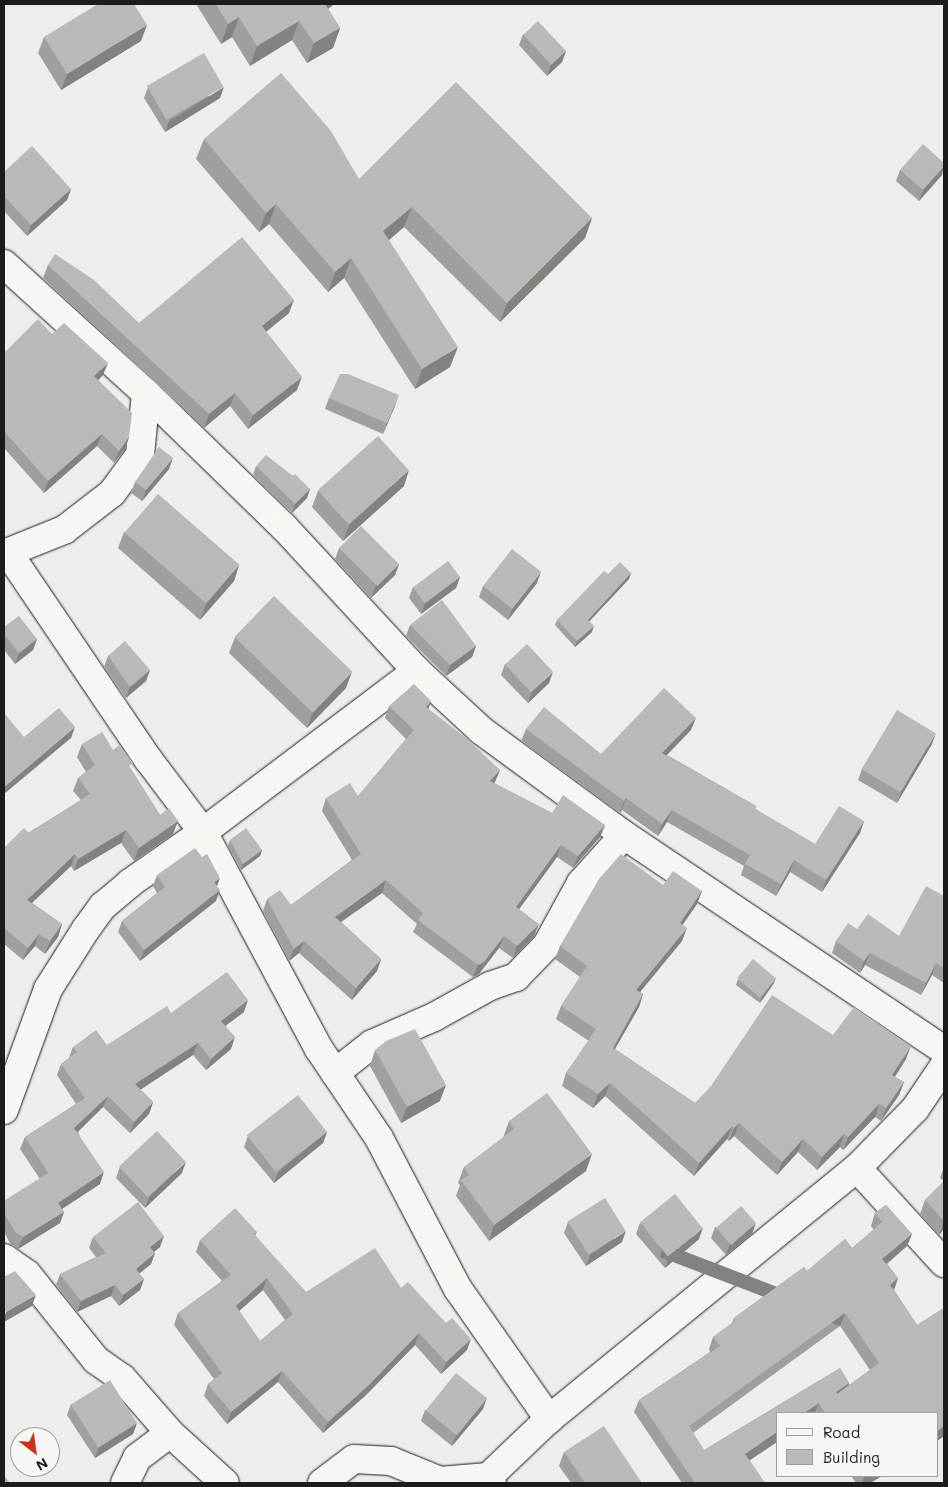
<!DOCTYPE html>
<style>
body{margin:0}
#map{position:relative;width:948px;height:1487px;overflow:hidden;background:#edede9;font-family:Mali,sans-serif}
div>[style]{position:absolute}
.roads{filter:drop-shadow(0 0 1px #1c1c1c) drop-shadow(0 0 1px #1c1c1c)}
.minor>*{height:28px;margin:-14px;padding:0 14px;transform-origin:14px;border-radius:14px;background:#f6f6f2}
.wall>*{inset:0;background:#9f9f9d}
.shaded-wall>*{inset:0;background:#82827f;transform-origin:0 0}
.building>*{inset:0;background:#b9b9b6;transform-origin:0 0}
span{translate:-50% -50%;white-space:nowrap;text-align:center;line-height:1.15;-webkit-text-stroke:4px #f6f6f2;paint-order:stroke}
.frame{position:absolute;inset:0;border:5px solid #1c1c1c;pointer-events:none}
.legend{position:absolute;left:776px;top:1412px;width:162px;height:65px;box-sizing:border-box;background:#f6f6f2;border:1px solid #9f9f9c;margin:0;padding:6px 9px;list-style:none;font-size:15px;color:#1c1c1c}
.legend li{display:flex;align-items:center;gap:10px;height:25px}
.legend b{width:25px;border:1px solid #9f9f9c}
.north{position:absolute;left:10px;top:1427px;width:50px;height:50px;box-sizing:border-box;background:#f6f6f2;border:1px solid #9f9f9c;border-radius:50%;rotate:150deg;font-size:14px;font-weight:700;line-height:20px;text-align:center;color:#1c1c1c}
.north::after{content:'';display:block;margin:auto;width:18px;height:22px;background:#c8321e;clip-path:polygon(50% 0,100% 100%,50% 72%,0 100%)}
</style>
<div id="map">
<div class="roads">
<div class="minor">
<i style="left:4px;top:264px;width:192px;rotate:42.3deg"></i>
<i style="left:146px;top:393px;width:192px;rotate:44.2deg"></i>
<i style="left:284px;top:527px;width:196px;rotate:47.3deg"></i>
<i style="left:417px;top:671px;width:88px;rotate:42.7deg"></i>
<i style="left:482px;top:731px;width:176px;rotate:36.2deg"></i>
<i style="left:624px;top:835px;width:386px;rotate:33.9deg"></i>
<i style="left:4px;top:554px;width:65px;rotate:-21.8deg"></i>
<i style="left:64px;top:530px;width:61px;rotate:-37.6deg"></i>
<i style="left:112px;top:493px;width:47px;rotate:-53.6deg"></i>
<i style="left:140px;top:455px;width:62px;rotate:-84.5deg"></i>
<i style="left:9px;top:554px;width:248px;rotate:55.9deg"></i>
<i style="left:148px;top:759px;width:91px;rotate:53deg"></i>
<i style="left:203px;top:832px;width:246px;rotate:61.9deg"></i>
<i style="left:319px;top:1049px;width:107px;rotate:56deg"></i>
<i style="left:379px;top:1138px;width:170px;rotate:62.4deg"></i>
<i style="left:458px;top:1289px;width:159px;rotate:55deg"></i>
<i style="left:335px;top:1073px;width:47px;rotate:-38.1deg"></i>
<i style="left:372px;top:1044px;width:68px;rotate:-23.5deg"></i>
<i style="left:434px;top:1017px;width:64px;rotate:-29deg"></i>
<i style="left:490px;top:986px;width:28px;rotate:-19deg"></i>
<i style="left:516px;top:977px;width:45px;rotate:-45.9deg"></i>
<i style="left:547px;top:945px;width:71px;rotate:-61.3deg"></i>
<i style="left:581px;top:883px;width:64px;rotate:-48.1deg"></i>
<i style="left:4px;top:1110px;width:129px;rotate:-70deg"></i>
<i style="left:48px;top:989px;width:71px;rotate:-57.7deg"></i>
<i style="left:86px;top:929px;width:29px;rotate:-54deg"></i>
<i style="left:103px;top:906px;width:35px;rotate:-40deg"></i>
<i style="left:130px;top:883px;width:89px;rotate:-34.9deg"></i>
<i style="left:203px;top:832px;width:268px;rotate:-37deg"></i>
<i style="left:857px;top:1168px;width:129px;rotate:47.5deg"></i>
<i style="left:4px;top:1258px;width:28px;rotate:35deg"></i>
<i style="left:27px;top:1274px;width:110px;rotate:51.3deg"></i>
<i style="left:96px;top:1360px;width:32px;rotate:35deg"></i>
<i style="left:122px;top:1378px;width:73px;rotate:48.9deg"></i>
<i style="left:125px;top:1483px;width:28px;rotate:-64deg"></i>
<i style="left:137px;top:1458px;width:41px;rotate:-37.1deg"></i>
<i style="left:170px;top:1433px;width:74px;rotate:42.3deg"></i>
<i style="left:322px;top:1483px;width:40px;rotate:-37deg"></i>
<i style="left:354px;top:1459px;width:37px;rotate:3deg"></i>
<i style="left:391px;top:1461px;width:53px;rotate:22.2deg"></i>
<i style="left:440px;top:1481px;width:48px;rotate:-4.8deg"></i>
<i style="left:488px;top:1477px;width:7px;rotate:56deg"></i>
<i style="left:482px;top:1483px;width:93px;rotate:-43.7deg"></i>
<i style="left:549px;top:1419px;width:397px;rotate:-39.2deg"></i>
<i style="left:857px;top:1168px;width:83px;rotate:-45.5deg"></i>
<i style="left:915px;top:1109px;width:52px;rotate:-56deg"></i>
</div>
</div>
<div class="wall">
<i style="clip-path:polygon(196px 4px,333px 4px,332px 6px,328px 9px,340px 28px,333px 48px,307px 63px,292px 40px,250px 66px,232px 37px,221px 44px)"></i>
<i style="clip-path:polygon(523px 34px,566px 51px,562px 62px,547px 76px,519px 45px)"></i>
<i style="clip-path:polygon(44px 37px,141px 41px,61px 90px,38px 53px)"></i>
<i style="clip-path:polygon(148px 87px,220px 98px,165px 132px,144px 98px)"></i>
<i style="clip-path:polygon(204px 139px,359px 179px,592px 218px,585px 238px,500px 322px,404px 227px,389px 240px,450px 367px,415px 389px,344px 278px,328px 292px,269px 224px,259px 232px,196px 159px)"></i>
<i style="clip-path:polygon(900px 170px,942px 175px,919px 201px,896px 181px)"></i>
<i style="clip-path:polygon(4px 172px,71px 189px,67px 200px,27px 236px,4px 211px)"></i>
<i style="clip-path:polygon(48px 265px,139px 323px,289px 313px,266px 332px,297px 390px,248px 429px,230px 406px,204px 428px,43px 278px)"></i>
<i style="clip-path:polygon(52px 334px,103px 375px,98px 380px,129px 437px,125px 449px,114px 463px,97px 446px,44px 493px,4px 448px,4px 353px)"></i>
<i style="clip-path:polygon(329px 398px,395px 406px,383px 434px,325px 409px)"></i>
<i style="clip-path:polygon(256px 466px,310px 489px,307px 498px,292px 513px,253px 475px)"></i>
<i style="clip-path:polygon(169px 469px,142px 501px,131px 493px,135px 482px)"></i>
<i style="clip-path:polygon(404px 486px,343px 541px,312px 507px,318px 491px)"></i>
<i style="clip-path:polygon(124px 532px,239px 565px,234px 581px,200px 620px,118px 548px)"></i>
<i style="clip-path:polygon(339px 548px,399px 564px,395px 575px,371px 598px,335px 559px)"></i>
<i style="clip-path:polygon(631px 573px,629px 579px,589px 621px,592px 632px,575px 647px,555px 625px,557px 620px,608px 574px)"></i>
<i style="clip-path:polygon(460px 577px,456px 588px,421px 614px,409px 598px,413px 587px)"></i>
<i style="clip-path:polygon(537px 583px,508px 620px,479px 597px,483px 586px)"></i>
<i style="clip-path:polygon(410px 625px,476px 646px,472px 657px,446px 676px,406px 636px)"></i>
<i style="clip-path:polygon(4px 634px,37px 639px,33px 650px,15px 664px,4px 650px)"></i>
<i style="clip-path:polygon(235px 637px,346px 688px,307px 728px,229px 653px)"></i>
<i style="clip-path:polygon(108px 656px,150px 670px,146px 681px,126px 698px,104px 667px)"></i>
<i style="clip-path:polygon(505px 664px,549px 683px,528px 703px,501px 675px)"></i>
<i style="clip-path:polygon(431px 701px,428px 709px,500px 770px,494px 783px,552px 813px,605px 825px,600px 837px,573px 868px,557px 857px,519px 909px,534px 936px,513px 958px,499px 948px,479px 974px,473px 977px,413px 932px,417px 924px,382px 893px,341px 922px,381px 959px,377px 971px,352px 1000px,299px 953px,289px 961px,263px 911px,267px 899px,291px 905px,352px 860px,322px 811px,326px 798px,358px 796px,406px 739px,385px 718px,389px 706px)"></i>
<i style="clip-path:polygon(526px 729px,601px 754px,691px 730px,667px 755px,756px 806px,755px 809px,815px 844px,864px 821px,860px 833px,822px 892px,790px 872px,776px 896px,741px 875px,744px 866px,667px 822px,658px 836px,622px 810px,620px 813px,521px 741px)"></i>
<i style="clip-path:polygon(82px 744px,113px 750px,131px 769px,160px 815px,173px 834px,134px 861px,121px 843px,74px 871px,71px 866px,32px 903px,62px 924px,58px 937px,45px 954px,35px 946px,23px 960px,4px 944px,4px 848px,81px 800px,73px 791px,78px 778px,86px 772px,77px 757px)"></i>
<i style="clip-path:polygon(932px 744px,897px 803px,858px 780px,862px 769px)"></i>
<i style="clip-path:polygon(230px 840px,262px 850px,260px 856px,241px 870px,228px 846px)"></i>
<i style="clip-path:polygon(157px 875px,217px 886px,216px 901px,140px 961px,118px 932px,122px 921px,157px 893px,153px 886px)"></i>
<i style="clip-path:polygon(663px 885px,702px 891px,697px 904px,682px 925px,682px 941px,640px 992px,643px 994px,639px 1007px,615px 1049px,695px 1103px,833px 1035px,906px 1059px,895px 1077px,904px 1082px,899px 1095px,881px 1121px,875px 1117px,843px 1150px,840px 1147px,817px 1170px,798px 1152px,777px 1175px,734px 1136px,729px 1141px,727px 1139px,694px 1176px,605px 1096px,593px 1108px,562px 1086px,566px 1073px,589px 1041px,556px 1019px,561px 1006px,580px 977px,555px 959px,560px 946px)"></i>
<i style="clip-path:polygon(944px 896px,944px 983px,932px 975px,921px 995px,865px 965px,860px 973px,832px 953px,836px 941px,857px 929px,899px 936px)"></i>
<i style="clip-path:polygon(738px 979px,774px 983px,760px 1003px,736px 985px)"></i>
<i style="clip-path:polygon(244px 1012px,225px 1026px,231px 1049px,206px 1070px,193px 1055px,140px 1089px,153px 1102px,149px 1114px,130px 1133px,103px 1107px,78px 1132px,100px 1184px,62px 1209px,64px 1212px,60px 1223px,18px 1249px,11px 1245px,4px 1232px,4px 1201px,40px 1179px,20px 1149px,25px 1137px,76px 1104px,57px 1075px,61px 1064px,69px 1058px,73px 1047px,107px 1045px,171px 1013px)"></i>
<i style="clip-path:polygon(375px 1050px,440px 1101px,401px 1123px,370px 1066px)"></i>
<i style="clip-path:polygon(509px 1121px,586px 1171px,489px 1241px,456px 1196px,460px 1185px,458px 1183px,464px 1167px,503px 1138px)"></i>
<i style="clip-path:polygon(327px 1132px,323px 1143px,274px 1183px,244px 1147px,248px 1136px)"></i>
<i style="clip-path:polygon(120px 1167px,182px 1173px,145px 1208px,116px 1178px)"></i>
<i style="clip-path:polygon(944px 1167px,944px 1229px,939px 1235px,920px 1214px,925px 1200px,944px 1181px,940px 1178px)"></i>
<i style="clip-path:polygon(evenodd,886px 1205px,912px 1234px,907px 1246px,887px 1264px,898px 1278px,894px 1290px,917px 1325px,944px 1308px,944px 1436px,937px 1441px,937px 1413px,777px 1413px,777px 1442px,749px 1460px,765px 1483px,682px 1483px,634px 1412px,639px 1400px,710px 1352px,709px 1349px,713px 1337px,732px 1323px,734px 1318px,804px 1267px,807px 1271px,845px 1239px,852px 1248px,874px 1230px,871px 1226px,875px 1213px,886px 1205px,840px 1326px,870px 1370px,849px 1385px,849px 1383px,840px 1368px,704px 1450px,693px 1433px,840px 1326px)"></i>
<i style="clip-path:polygon(568px 1222px,622px 1242px,586px 1266px,564px 1233px)"></i>
<i style="clip-path:polygon(640px 1223px,699px 1239px,665px 1268px,636px 1234px)"></i>
<i style="clip-path:polygon(715px 1227px,752px 1234px,726px 1255px,711px 1238px)"></i>
<i style="clip-path:polygon(evenodd,257px 1232px,255px 1236px,306px 1292px,401px 1288px,467px 1350px,441px 1374px,415px 1345px,365px 1396px,323px 1433px,278px 1382px,227px 1424px,204px 1396px,208px 1384px,214px 1379px,174px 1325px,178px 1313px,222px 1281px,196px 1252px,200px 1240px,257px 1232px,263px 1290px,285px 1320px,260px 1341px,239px 1311px,263px 1290px)"></i>
<i style="clip-path:polygon(93px 1237px,160px 1247px,154px 1252px,155px 1253px,151px 1264px,139px 1274px,144px 1279px,140px 1290px,119px 1306px,111px 1296px,77px 1312px,56px 1285px,60px 1274px,96px 1257px,89px 1248px)"></i>
<i style="clip-path:polygon(71px 1404px,137px 1423px,133px 1434px,95px 1458px,67px 1415px)"></i>
<i style="clip-path:polygon(483px 1409px,452px 1446px,421px 1421px,425px 1410px)"></i>
<i style="clip-path:polygon(564px 1452px,642px 1483px,571px 1483px,559px 1466px)"></i>
<i style="clip-path:polygon(851px 1476px,882px 1476px,870px 1483px,856px 1483px)"></i>
</div>
<div class="shaded-wall">
<i style="clip-path:polygon(319px 4px,333px 4px,332px 6px,314px 17px)"></i>
<i style="clip-path:polygon(239px 17px,232px 37px,221px 44px,228px 24px)"></i>
<i style="clip-path:polygon(299px 21px,292px 40px,250px 66px,257px 46px)"></i>
<i style="clip-path:polygon(147px 25px,141px 41px,61px 90px,67px 74px)"></i>
<i style="clip-path:polygon(340px 28px,333px 48px,307px 63px,314px 43px)"></i>
<i style="clip-path:polygon(566px 51px,562px 62px,547px 76px,551px 65px)"></i>
<i style="clip-path:polygon(224px 87px,220px 98px,165px 132px,169px 121px)"></i>
<i style="clip-path:polygon(944px 166px,942px 175px,919px 201px,923px 190px)"></i>
<i style="clip-path:polygon(71px 189px,67px 200px,27px 236px,31px 225px)"></i>
<i style="clip-path:polygon(276px 204px,269px 224px,259px 232px,266px 213px)"></i>
<i style="clip-path:polygon(412px 207px,404px 227px,376px 251px,383px 231px)"></i>
<i style="clip-path:polygon(592px 218px,585px 238px,500px 322px,507px 303px)"></i>
<i style="clip-path:polygon(351px 258px,344px 278px,328px 292px,335px 272px)"></i>
<i style="clip-path:polygon(294px 300px,289px 313px,257px 339px,262px 326px)"></i>
<i style="clip-path:polygon(458px 347px,450px 367px,415px 389px,422px 369px)"></i>
<i style="clip-path:polygon(108px 363px,103px 375px,90px 389px,94px 376px)"></i>
<i style="clip-path:polygon(302px 377px,297px 390px,248px 429px,253px 415px)"></i>
<i style="clip-path:polygon(235px 393px,230px 406px,204px 428px,209px 414px)"></i>
<i style="clip-path:polygon(399px 395px,395px 406px,383px 434px,387px 423px)"></i>
<i style="clip-path:polygon(102px 434px,97px 446px,44px 493px,48px 481px)"></i>
<i style="clip-path:polygon(129px 437px,125px 449px,114px 463px,119px 451px)"></i>
<i style="clip-path:polygon(173px 458px,169px 469px,142px 501px,146px 490px)"></i>
<i style="clip-path:polygon(409px 470px,404px 486px,343px 541px,349px 525px)"></i>
<i style="clip-path:polygon(310px 489px,307px 498px,292px 513px,295px 504px)"></i>
<i style="clip-path:polygon(399px 564px,395px 575px,371px 598px,375px 587px)"></i>
<i style="clip-path:polygon(239px 565px,234px 581px,200px 620px,206px 604px)"></i>
<i style="clip-path:polygon(541px 572px,537px 583px,508px 620px,512px 609px)"></i>
<i style="clip-path:polygon(631px 573px,629px 579px,586px 625px,588px 620px)"></i>
<i style="clip-path:polygon(460px 577px,456px 588px,421px 614px,425px 603px)"></i>
<i style="clip-path:polygon(594px 626px,592px 632px,575px 647px,577px 641px)"></i>
<i style="clip-path:polygon(37px 639px,33px 650px,15px 664px,19px 653px)"></i>
<i style="clip-path:polygon(476px 646px,472px 657px,446px 676px,450px 665px)"></i>
<i style="clip-path:polygon(150px 670px,146px 681px,126px 698px,130px 687px)"></i>
<i style="clip-path:polygon(352px 672px,346px 688px,307px 728px,313px 712px)"></i>
<i style="clip-path:polygon(553px 672px,549px 683px,528px 703px,532px 692px)"></i>
<i style="clip-path:polygon(431px 701px,427px 713px,426px 707px)"></i>
<i style="clip-path:polygon(696px 718px,691px 730px,658px 764px,662px 753px)"></i>
<i style="clip-path:polygon(75px 727px,71px 738px,4px 794px,4px 787px)"></i>
<i style="clip-path:polygon(936px 733px,932px 744px,897px 803px,901px 792px)"></i>
<i style="clip-path:polygon(500px 770px,495px 782px,486px 793px,490px 781px)"></i>
<i style="clip-path:polygon(626px 798px,622px 810px,620px 813px,624px 801px)"></i>
<i style="clip-path:polygon(672px 810px,667px 822px,658px 836px,662px 824px)"></i>
<i style="clip-path:polygon(178px 821px,173px 834px,134px 861px,139px 848px)"></i>
<i style="clip-path:polygon(864px 821px,860px 833px,822px 892px,826px 880px)"></i>
<i style="clip-path:polygon(605px 825px,600px 837px,573px 868px,578px 856px)"></i>
<i style="clip-path:polygon(126px 830px,121px 843px,74px 871px,78px 859px)"></i>
<i style="clip-path:polygon(561px 845px,557px 857px,512px 919px,516px 907px)"></i>
<i style="clip-path:polygon(262px 850px,260px 856px,241px 870px,243px 864px)"></i>
<i style="clip-path:polygon(75px 854px,71px 866px,22px 912px,27px 900px)"></i>
<i style="clip-path:polygon(794px 860px,790px 872px,776px 896px,781px 884px)"></i>
<i style="clip-path:polygon(220px 878px,216px 889px,214px 882px)"></i>
<i style="clip-path:polygon(386px 880px,382px 893px,331px 929px,335px 917px)"></i>
<i style="clip-path:polygon(220px 890px,216px 901px,140px 961px,144px 950px)"></i>
<i style="clip-path:polygon(702px 891px,697px 904px,675px 936px,680px 923px)"></i>
<i style="clip-path:polygon(62px 924px,58px 937px,45px 954px,50px 941px)"></i>
<i style="clip-path:polygon(539px 924px,534px 936px,513px 958px,517px 946px)"></i>
<i style="clip-path:polygon(687px 928px,682px 941px,631px 1003px,636px 990px)"></i>
<i style="clip-path:polygon(39px 934px,35px 946px,23px 960px,28px 948px)"></i>
<i style="clip-path:polygon(504px 936px,499px 948px,479px 974px,473px 977px,478px 965px)"></i>
<i style="clip-path:polygon(304px 941px,299px 953px,289px 961px,294px 949px)"></i>
<i style="clip-path:polygon(870px 953px,865px 965px,860px 973px,864px 961px)"></i>
<i style="clip-path:polygon(381px 959px,377px 971px,352px 1000px,356px 988px)"></i>
<i style="clip-path:polygon(936px 963px,932px 975px,921px 995px,926px 983px)"></i>
<i style="clip-path:polygon(776px 978px,774px 983px,760px 1003px,762px 997px)"></i>
<i style="clip-path:polygon(643px 994px,639px 1007px,608px 1061px,613px 1048px)"></i>
<i style="clip-path:polygon(248px 1000px,244px 1012px,217px 1032px,221px 1021px)"></i>
<i style="clip-path:polygon(235px 1037px,231px 1049px,206px 1070px,211px 1059px)"></i>
<i style="clip-path:polygon(198px 1043px,193px 1055px,131px 1096px,135px 1084px)"></i>
<i style="clip-path:polygon(911px 1046px,906px 1059px,887px 1088px,892px 1075px)"></i>
<i style="clip-path:polygon(904px 1082px,899px 1095px,881px 1121px,886px 1108px)"></i>
<i style="clip-path:polygon(610px 1083px,605px 1096px,593px 1108px,598px 1094px)"></i>
<i style="clip-path:polygon(446px 1085px,440px 1101px,401px 1123px,407px 1107px)"></i>
<i style="clip-path:polygon(108px 1096px,103px 1107px,70px 1139px,74px 1128px)"></i>
<i style="clip-path:polygon(153px 1102px,149px 1114px,130px 1133px,134px 1122px)"></i>
<i style="clip-path:polygon(879px 1104px,875px 1117px,843px 1150px,848px 1137px)"></i>
<i style="clip-path:polygon(739px 1123px,734px 1136px,729px 1141px,734px 1128px)"></i>
<i style="clip-path:polygon(732px 1126px,727px 1139px,694px 1176px,699px 1163px)"></i>
<i style="clip-path:polygon(327px 1132px,323px 1143px,274px 1183px,278px 1172px)"></i>
<i style="clip-path:polygon(844px 1134px,840px 1147px,817px 1170px,822px 1157px)"></i>
<i style="clip-path:polygon(803px 1139px,798px 1152px,777px 1175px,782px 1162px)"></i>
<i style="clip-path:polygon(592px 1154px,586px 1171px,489px 1241px,494px 1225px)"></i>
<i style="clip-path:polygon(186px 1162px,182px 1173px,145px 1208px,149px 1197px)"></i>
<i style="clip-path:polygon(104px 1172px,100px 1184px,54px 1214px,58px 1203px)"></i>
<i style="clip-path:polygon(64px 1212px,60px 1223px,18px 1249px,23px 1237px)"></i>
<i style="clip-path:polygon(944px 1221px,944px 1229px,939px 1235px)"></i>
<i style="clip-path:polygon(756px 1223px,752px 1234px,726px 1255px,730px 1244px)"></i>
<i style="clip-path:polygon(703px 1228px,699px 1239px,665px 1268px,669px 1257px)"></i>
<i style="clip-path:polygon(626px 1231px,622px 1242px,586px 1266px,590px 1255px)"></i>
<i style="clip-path:polygon(912px 1234px,907px 1246px,878px 1271px,882px 1259px)"></i>
<i style="clip-path:polygon(164px 1236px,160px 1247px,146px 1258px,150px 1247px)"></i>
<i style="clip-path:polygon(155px 1253px,151px 1264px,131px 1280px,136px 1269px)"></i>
<i style="clip-path:polygon(267px 1278px,263px 1290px,231px 1318px,236px 1306px)"></i>
<i style="clip-path:polygon(898px 1278px,894px 1290px,890px 1285px)"></i>
<i style="clip-path:polygon(144px 1279px,140px 1290px,119px 1306px,123px 1295px)"></i>
<i style="clip-path:polygon(115px 1285px,111px 1296px,77px 1312px,81px 1301px)"></i>
<i style="clip-path:polygon(36px 1295px,32px 1306px,4px 1322px,4px 1318px,6px 1312px)"></i>
<i style="left:845px;top:1313px;width:14px;height:193px;rotate:111deg"></i>
<i style="clip-path:polygon(419px 1333px,415px 1345px,365px 1396px,323px 1433px,328px 1422px)"></i>
<i style="clip-path:polygon(471px 1339px,467px 1350px,441px 1374px,446px 1362px)"></i>
<i style="clip-path:polygon(282px 1371px,278px 1382px,227px 1424px,231px 1412px)"></i>
<i style="clip-path:polygon(849px 1383px,845px 1395px,831px 1405px,836px 1392px)"></i>
<i style="clip-path:polygon(487px 1398px,483px 1409px,452px 1446px,456px 1435px)"></i>
<i style="clip-path:polygon(819px 1403px,815px 1413px,804px 1413px)"></i>
<i style="clip-path:polygon(137px 1423px,133px 1434px,95px 1458px,99px 1447px)"></i>
<i style="clip-path:polygon(944px 1426px,944px 1436px,937px 1441px,937px 1431px)"></i>
<i style="clip-path:polygon(777px 1432px,777px 1442px,740px 1467px,745px 1454px)"></i>
<i style="clip-path:polygon(867px 1476px,882px 1476px,870px 1483px,862px 1483px,864px 1477px)"></i>
</div>
<div class="building">
<i style="clip-path:polygon(98px 4px,134px 4px,147px 25px,67px 74px,44px 37px)"></i>
<i style="clip-path:polygon(216px 4px,325px 4px,340px 28px,314px 43px,299px 21px,257px 46px,239px 17px,228px 24px)"></i>
<i style="left:538px;top:21px;width:41px;height:20px;rotate:47deg"></i>
<i style="left:204px;top:53px;width:39px;height:66px;rotate:60deg"></i>
<i style="clip-path:polygon(281px 73px,331px 131px,359px 179px,456px 82px,592px 218px,507px 303px,412px 207px,383px 231px,458px 347px,422px 369px,351px 258px,335px 272px,276px 204px,266px 213px,204px 139px)"></i>
<i style="clip-path:polygon(923px 144px,944px 163px,944px 166px,923px 190px,900px 170px)"></i>
<i style="clip-path:polygon(32px 146px,71px 189px,31px 225px,4px 196px,4px 172px)"></i>
<i style="clip-path:polygon(242px 237px,294px 300px,262px 326px,302px 377px,253px 415px,235px 393px,209px 414px,48px 265px,55px 254px,94px 280px,139px 323px)"></i>
<i style="clip-path:polygon(38px 319px,52px 334px,64px 323px,108px 363px,94px 376px,132px 413px,129px 437px,119px 451px,102px 434px,48px 481px,4px 431px,4px 353px)"></i>
<i style="clip-path:polygon(340px 374px,348px 374px,399px 395px,387px 423px,329px 398px)"></i>
<i style="left:378px;top:436px;width:46px;height:81px;rotate:48deg"></i>
<i style="clip-path:polygon(159px 447px,173px 458px,146px 490px,135px 482px)"></i>
<i style="clip-path:polygon(266px 455px,293px 476px,295px 474px,310px 489px,295px 504px,256px 466px)"></i>
<i style="left:158px;top:494px;width:108px;height:51px;rotate:41deg"></i>
<i style="left:361px;top:526px;width:54px;height:31px;rotate:45deg"></i>
<i style="left:512px;top:549px;width:37px;height:47px;rotate:38deg"></i>
<i style="left:448px;top:561px;width:20px;height:44px;rotate:53deg"></i>
<i style="clip-path:polygon(620px 562px,631px 573px,588px 620px,594px 626px,577px 641px,557px 620px,604px 571px,608px 574px)"></i>
<i style="left:274px;top:596px;width:109px;height:57px;rotate:44deg"></i>
<i style="clip-path:polygon(442px 600px,476px 646px,450px 665px,410px 625px)"></i>
<i style="clip-path:polygon(19px 616px,37px 639px,19px 653px,4px 634px,4px 627px)"></i>
<i style="clip-path:polygon(125px 641px,150px 670px,130px 687px,108px 656px)"></i>
<i style="left:527px;top:644px;width:38px;height:30px;rotate:47deg"></i>
<i style="clip-path:polygon(414px 684px,431px 701px,426px 707px,466px 738px,500px 770px,490px 781px,552px 813px,563px 795px,605px 825px,578px 856px,561px 845px,516px 907px,539px 924px,517px 946px,504px 936px,484px 962px,478px 965px,418px 920px,423px 913px,386px 880px,335px 917px,381px 959px,356px 988px,304px 941px,294px 949px,267px 899px,280px 890px,291px 905px,361px 854px,326px 798px,350px 783px,358px 796px,414px 730px,389px 706px)"></i>
<i style="clip-path:polygon(664px 688px,696px 718px,662px 753px,756px 806px,755px 809px,815px 844px,839px 806px,864px 821px,826px 880px,794px 860px,781px 884px,745px 864px,750px 855px,672px 810px,662px 824px,626px 798px,624px 801px,526px 729px,544px 707px,601px 754px)"></i>
<i style="clip-path:polygon(59px 708px,75px 727px,4px 787px,4px 713px,24px 737px)"></i>
<i style="left:897px;top:710px;width:45px;height:69px;rotate:31deg"></i>
<i style="clip-path:polygon(102px 732px,113px 750px,119px 745px,133px 763px,129px 766px,160px 815px,169px 808px,178px 821px,139px 848px,126px 830px,78px 859px,75px 854px,27px 900px,62px 924px,50px 941px,39px 934px,28px 948px,4px 928px,4px 848px,24px 828px,29px 833px,90px 794px,78px 778px,95px 765px,82px 744px)"></i>
<i style="clip-path:polygon(246px 828px,262px 850px,243px 864px,230px 840px)"></i>
<i style="clip-path:polygon(195px 848px,202px 857px,207px 854px,220px 878px,214px 882px,220px 890px,144px 950px,122px 921px,165px 887px,157px 875px)"></i>
<i style="clip-path:polygon(621px 854px,663px 885px,673px 871px,702px 891px,680px 923px,687px 928px,636px 990px,643px 994px,613px 1048px,695px 1103px,711px 1086px,772px 995px,833px 1035px,854px 1007px,911px 1046px,892px 1075px,904px 1082px,886px 1108px,879px 1104px,848px 1137px,844px 1134px,822px 1157px,803px 1139px,782px 1162px,739px 1123px,734px 1128px,732px 1126px,699px 1163px,610px 1083px,598px 1094px,566px 1073px,596px 1029px,561px 1006px,587px 966px,560px 946px,599px 879px)"></i>
<i style="clip-path:polygon(926px 886px,944px 896px,944px 968px,936px 963px,926px 983px,870px 953px,864px 961px,836px 941px,848px 923px,857px 929px,868px 914px,899px 936px)"></i>
<i style="left:753px;top:959px;width:30px;height:25px;rotate:40deg"></i>
<i style="clip-path:polygon(227px 972px,248px 1000px,221px 1021px,235px 1037px,211px 1059px,198px 1043px,135px 1084px,153px 1102px,134px 1122px,108px 1096px,74px 1128px,104px 1172px,58px 1203px,64px 1212px,23px 1237px,16px 1233px,4px 1213px,4px 1201px,48px 1173px,25px 1137px,85px 1098px,61px 1064px,77px 1052px,73px 1047px,96px 1030px,107px 1045px,167px 1006px,171px 1013px)"></i>
<i style="clip-path:polygon(415px 1029px,446px 1085px,407px 1107px,375px 1050px,386px 1041px)"></i>
<i style="clip-path:polygon(547px 1093px,592px 1154px,494px 1225px,461px 1180px,469px 1175px,464px 1167px,514px 1129px,509px 1121px)"></i>
<i style="left:298px;top:1095px;width:47px;height:65px;rotate:52deg"></i>
<i style="left:157px;top:1131px;width:42px;height:52px;rotate:47deg"></i>
<i style="clip-path:polygon(944px 1181px,944px 1221px,925px 1200px)"></i>
<i style="left:675px;top:1194px;width:44px;height:45px;rotate:51deg"></i>
<i style="left:605px;top:1198px;width:39px;height:44px;rotate:58deg"></i>
<i style="clip-path:polygon(138px 1202px,164px 1236px,150px 1247px,155px 1253px,136px 1269px,144px 1279px,123px 1295px,115px 1285px,81px 1301px,60px 1274px,106px 1253px,93px 1237px)"></i>
<i style="clip-path:polygon(evenodd,886px 1205px,912px 1234px,882px 1259px,898px 1278px,890px 1285px,917px 1325px,944px 1308px,944px 1426px,937px 1431px,937px 1413px,825px 1413px,819px 1403px,804px 1413px,777px 1413px,777px 1432px,745px 1454px,765px 1483px,695px 1483px,639px 1400px,720px 1346px,713px 1337px,736px 1320px,734px 1318px,804px 1267px,807px 1271px,845px 1239px,852px 1248px,882px 1222px,875px 1213px,886px 1205px,845px 1313px,879px 1363px,837px 1394px,836px 1392px,849px 1383px,840px 1368px,704px 1450px,689px 1426px,845px 1313px)"></i>
<i style="left:741px;top:1206px;width:23px;height:33px;rotate:49deg"></i>
<i style="clip-path:polygon(evenodd,235px 1208px,257px 1232px,254px 1234px,306px 1292px,375px 1248px,401px 1288px,408px 1282px,446px 1323px,452px 1318px,471px 1339px,446px 1362px,419px 1333px,370px 1384px,328px 1422px,282px 1371px,231px 1412px,208px 1384px,222px 1373px,178px 1313px,231px 1275px,200px 1240px,235px 1208px,267px 1278px,293px 1314px,260px 1341px,236px 1306px,267px 1278px)"></i>
<i style="clip-path:polygon(15px 1271px,36px 1295px,6px 1312px,4px 1309px,4px 1277px)"></i>
<i style="left:456px;top:1373px;width:40px;height:48px;rotate:39deg"></i>
<i style="left:110px;top:1380px;width:51px;height:46px;rotate:58deg"></i>
<i style="clip-path:polygon(604px 1426px,642px 1483px,585px 1483px,564px 1452px)"></i>
<i style="clip-path:polygon(4px 1475px,10px 1483px,4px 1483px)"></i>
</div>
<div class="frame"></div>
<ul class="legend">
<li><b style="height:6px;background:#f6f6f2"></b>Road</li>
<li><b style="height:14px;background:#b9b9b6"></b>Building</li>
</ul>
<div class="north">N</div>
</div>
